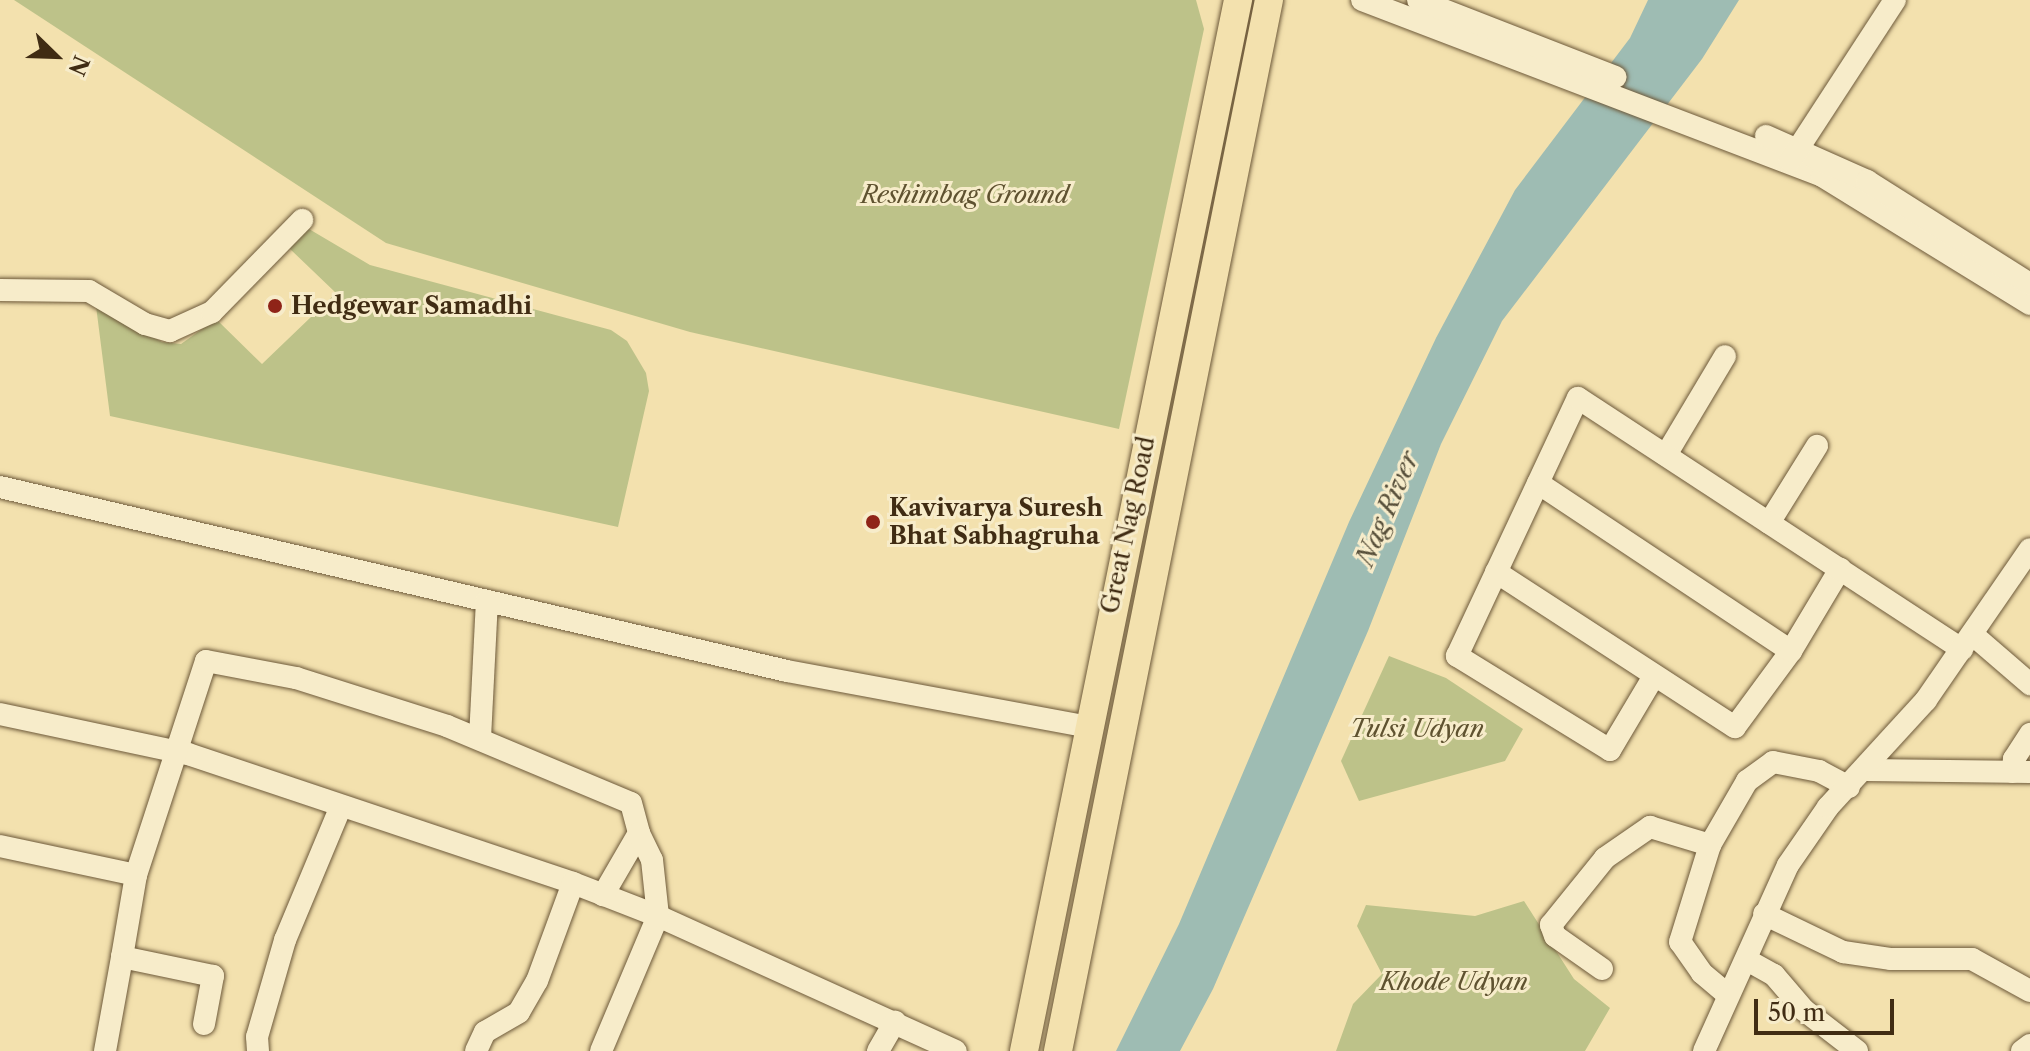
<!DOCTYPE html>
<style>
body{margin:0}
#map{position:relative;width:2030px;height:1051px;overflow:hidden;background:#f3e1ae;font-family:"Libre Caslon Text",serif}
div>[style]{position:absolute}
.green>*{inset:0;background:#bdc289}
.water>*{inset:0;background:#9ebcb3}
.roads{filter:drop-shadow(0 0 2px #6d593a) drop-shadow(0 0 2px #6d593a)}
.minor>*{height:22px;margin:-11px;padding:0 11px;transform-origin:11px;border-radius:11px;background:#f7ecca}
.major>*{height:28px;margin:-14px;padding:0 14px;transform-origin:14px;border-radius:14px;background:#f3e1ae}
.dots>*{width:22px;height:22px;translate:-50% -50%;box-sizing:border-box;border:4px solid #f7ecca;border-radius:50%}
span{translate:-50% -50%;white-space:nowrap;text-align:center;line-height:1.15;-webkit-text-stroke:6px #f7ecca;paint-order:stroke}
.park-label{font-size:24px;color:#5f5230;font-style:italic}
.poi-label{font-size:24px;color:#402c13;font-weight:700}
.left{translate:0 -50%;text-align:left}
.street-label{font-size:24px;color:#402c13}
.water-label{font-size:26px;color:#58503b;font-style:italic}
.north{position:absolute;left:16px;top:16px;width:80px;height:80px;-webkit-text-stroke:6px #f7ecca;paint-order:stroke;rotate:113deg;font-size:22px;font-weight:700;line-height:32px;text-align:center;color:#402c13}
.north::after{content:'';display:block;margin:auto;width:28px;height:36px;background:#402c13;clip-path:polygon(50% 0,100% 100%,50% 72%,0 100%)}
.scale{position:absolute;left:1754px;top:999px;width:140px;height:36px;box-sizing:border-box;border:4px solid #402c13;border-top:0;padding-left:10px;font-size:24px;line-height:28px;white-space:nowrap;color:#402c13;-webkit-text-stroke:6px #f7ecca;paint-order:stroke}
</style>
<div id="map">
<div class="green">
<i style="clip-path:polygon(14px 0,1196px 0,1204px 29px,1119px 429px,690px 332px,386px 243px)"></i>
<i style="clip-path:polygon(309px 229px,370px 265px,611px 330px,627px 341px,646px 373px,649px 391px,618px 527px,110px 416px,96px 306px,162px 342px,181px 344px,216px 319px,262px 364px,336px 293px,289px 248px)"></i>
<i style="clip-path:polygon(1389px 656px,1446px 678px,1523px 729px,1505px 761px,1359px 801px,1341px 761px)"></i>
<i style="clip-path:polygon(1524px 901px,1574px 979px,1610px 1008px,1585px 1051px,1336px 1051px,1353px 1004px,1382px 974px,1357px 926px,1366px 905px,1475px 916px)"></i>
</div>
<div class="water">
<i style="clip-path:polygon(1648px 0,1739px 0,1702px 59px,1502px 321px,1441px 444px,1368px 631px,1213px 989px,1180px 1051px,1116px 1051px,1179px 924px,1349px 522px,1436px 338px,1515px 190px,1630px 38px)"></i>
</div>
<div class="roads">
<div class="minor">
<i style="left:1362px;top:0;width:493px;rotate:20.9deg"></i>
<i style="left:1822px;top:176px;width:244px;rotate:31.6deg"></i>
<i style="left:1418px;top:0;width:212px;rotate:21.3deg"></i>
<i style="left:1766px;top:136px;width:111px;rotate:24deg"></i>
<i style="left:1867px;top:181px;width:193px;rotate:32.3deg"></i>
<i style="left:1790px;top:161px;width:192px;rotate:-56.9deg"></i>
<i style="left:0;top:290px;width:89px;rotate:0.6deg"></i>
<i style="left:89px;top:291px;width:65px;rotate:30.5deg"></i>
<i style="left:145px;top:324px;width:26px;rotate:16deg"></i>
<i style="left:170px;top:331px;width:46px;rotate:-24.3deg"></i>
<i style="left:212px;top:312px;width:129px;rotate:-45.6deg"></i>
<i style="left:1666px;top:455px;width:115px;rotate:-59.2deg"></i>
<i style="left:1538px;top:483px;width:304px;rotate:33.6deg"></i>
<i style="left:0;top:487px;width:808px;rotate:13.16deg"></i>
<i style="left:787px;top:671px;width:306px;rotate:10.5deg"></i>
<i style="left:1769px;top:523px;width:91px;rotate:-58.1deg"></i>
<i style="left:1496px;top:572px;width:285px;rotate:33deg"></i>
<i style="left:1735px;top:727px;width:94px;rotate:-53.6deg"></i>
<i style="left:1791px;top:651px;width:96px;rotate:-59.1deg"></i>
<i style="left:1972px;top:634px;width:77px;rotate:40.8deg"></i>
<i style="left:1654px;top:676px;width:86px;rotate:120.7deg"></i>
<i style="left:1610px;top:750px;width:180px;rotate:-148.4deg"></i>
<i style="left:1457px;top:656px;width:285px;rotate:-64.9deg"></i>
<i style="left:1578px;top:398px;width:459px;rotate:33.2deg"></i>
<i style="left:0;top:714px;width:192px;rotate:12deg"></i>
<i style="left:188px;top:754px;width:406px;rotate:18.5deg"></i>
<i style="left:573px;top:883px;width:91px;rotate:21.2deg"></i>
<i style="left:658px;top:916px;width:327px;rotate:24.4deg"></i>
<i style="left:480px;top:738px;width:137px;rotate:-87.1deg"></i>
<i style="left:1866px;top:770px;width:164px;rotate:0.7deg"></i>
<i style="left:2013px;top:772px;width:13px;rotate:-86deg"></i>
<i style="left:2014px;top:759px;width:30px;rotate:-57deg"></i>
<i style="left:0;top:846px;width:139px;rotate:12deg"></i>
<i style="left:1764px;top:914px;width:88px;rotate:25.7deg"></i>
<i style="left:1843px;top:952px;width:49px;rotate:8.3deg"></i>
<i style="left:1891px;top:959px;width:81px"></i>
<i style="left:1972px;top:959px;width:66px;rotate:28.9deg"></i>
<i style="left:1747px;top:960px;width:31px;rotate:29deg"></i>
<i style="left:1774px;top:975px;width:46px;rotate:49.4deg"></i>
<i style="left:1804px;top:1010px;width:67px;rotate:37.7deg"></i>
<i style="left:1602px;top:969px;width:57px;rotate:-144.9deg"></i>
<i style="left:1555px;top:936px;width:12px;rotate:-110deg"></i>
<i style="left:1551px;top:925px;width:86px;rotate:-51.1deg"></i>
<i style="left:1605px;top:858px;width:55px;rotate:-34.6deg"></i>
<i style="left:1650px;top:827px;width:63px;rotate:16.7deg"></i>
<i style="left:1728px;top:995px;width:34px;rotate:-140deg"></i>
<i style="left:1702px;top:973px;width:38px;rotate:-125deg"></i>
<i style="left:1680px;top:942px;width:102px;rotate:-72.8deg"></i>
<i style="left:1710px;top:845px;width:74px;rotate:-60deg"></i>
<i style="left:1747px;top:781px;width:32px;rotate:-36deg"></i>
<i style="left:1773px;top:762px;width:47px;rotate:11.1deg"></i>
<i style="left:1819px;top:771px;width:34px;rotate:28deg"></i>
<i style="left:204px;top:1024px;width:49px;rotate:-79.4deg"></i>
<i style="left:213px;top:976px;width:93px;rotate:-168.2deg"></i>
<i style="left:122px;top:957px;width:83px;rotate:-80.3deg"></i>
<i style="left:136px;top:875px;width:225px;rotate:-71.9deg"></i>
<i style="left:206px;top:661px;width:92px;rotate:10.7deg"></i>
<i style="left:296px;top:678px;width:158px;rotate:17.6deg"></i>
<i style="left:447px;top:726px;width:199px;rotate:22.7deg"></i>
<i style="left:631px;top:803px;width:31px;rotate:75deg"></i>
<i style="left:639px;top:833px;width:72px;rotate:120.1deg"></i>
<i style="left:105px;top:1051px;width:96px;rotate:-79.7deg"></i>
<i style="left:258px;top:1051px;width:14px;rotate:-94deg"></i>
<i style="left:257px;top:1037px;width:101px;rotate:-73.9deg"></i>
<i style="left:285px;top:940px;width:145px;rotate:-67.3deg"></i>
<i style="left:476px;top:1051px;width:21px;rotate:-65deg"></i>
<i style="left:485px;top:1032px;width:39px;rotate:-30deg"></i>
<i style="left:519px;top:1012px;width:36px;rotate:-60deg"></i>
<i style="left:537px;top:981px;width:104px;rotate:-69.8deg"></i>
<i style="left:601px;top:1051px;width:147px;rotate:-67.1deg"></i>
<i style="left:658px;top:916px;width:56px;rotate:-96.1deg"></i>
<i style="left:652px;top:860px;width:30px;rotate:-116deg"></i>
<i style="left:878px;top:1051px;width:34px;rotate:-60deg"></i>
<i style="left:1704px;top:1051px;width:204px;rotate:-65.7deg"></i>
<i style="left:1788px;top:865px;width:70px;rotate:-55.4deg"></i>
<i style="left:1828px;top:807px;width:145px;rotate:-47.5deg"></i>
<i style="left:1926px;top:700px;width:183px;rotate:-55.4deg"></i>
<i style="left:2022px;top:1051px;width:10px;rotate:-37deg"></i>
</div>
<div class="major">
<i style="left:1024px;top:1051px;width:1073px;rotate:-78.49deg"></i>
<i style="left:1058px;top:1051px;width:1072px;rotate:-78.65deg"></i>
</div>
</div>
<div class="dots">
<i style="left:275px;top:306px;background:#8f2418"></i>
<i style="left:873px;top:522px;background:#8f2418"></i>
</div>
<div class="park-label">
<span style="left:965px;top:195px">Reshimbag Ground</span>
<span style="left:1417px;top:729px">Tulsi Udyan</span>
<span style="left:1454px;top:982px">Khode Udyan</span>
</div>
<div class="poi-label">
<span class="left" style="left:291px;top:306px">Hedgewar Samadhi</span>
<span class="left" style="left:889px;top:522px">Kavivarya Suresh<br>Bhat Sabhagruha</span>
</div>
<div class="street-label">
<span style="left:1128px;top:525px;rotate:-78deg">Great Nag Road</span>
</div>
<div class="water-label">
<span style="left:1388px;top:509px;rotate:-67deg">Nag River</span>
</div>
<div class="north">N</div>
<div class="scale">50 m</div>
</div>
